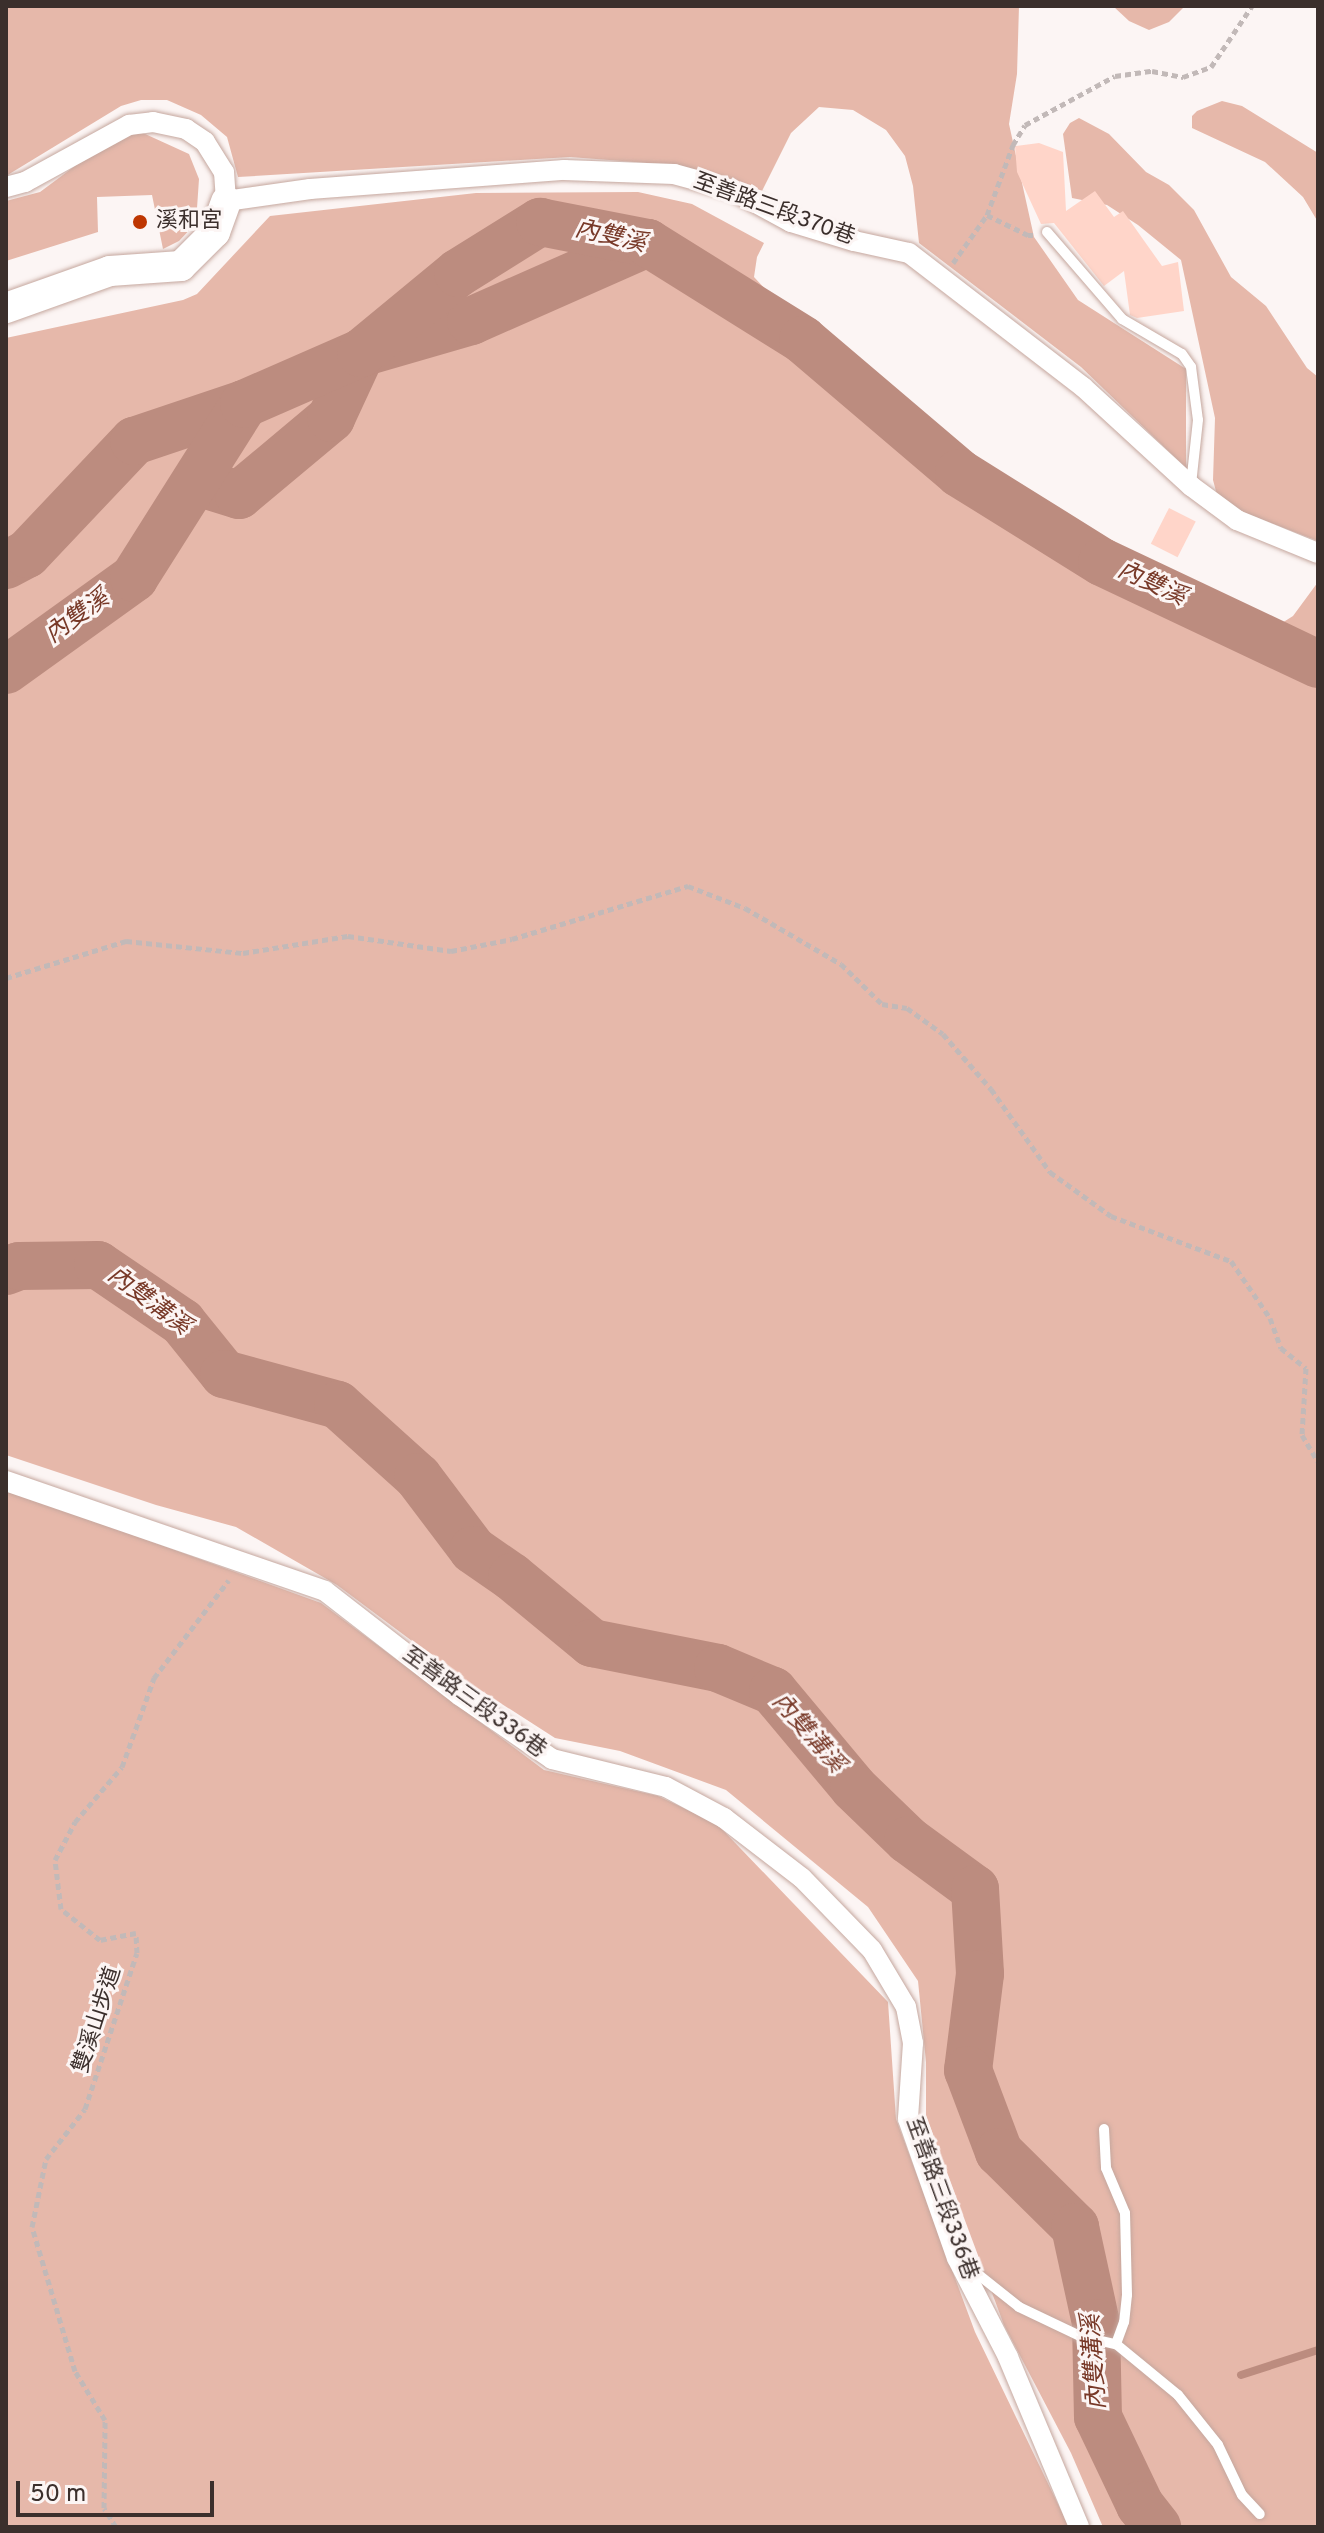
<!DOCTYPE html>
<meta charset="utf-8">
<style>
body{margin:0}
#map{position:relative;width:1324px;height:2533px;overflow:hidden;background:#fcf5f4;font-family:Overpass,"Noto Sans TC",sans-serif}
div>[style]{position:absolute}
.green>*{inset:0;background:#e6b8aa}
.stream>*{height:8px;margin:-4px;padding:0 4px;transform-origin:4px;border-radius:4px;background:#bc8c7f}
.river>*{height:48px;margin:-24px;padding:0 24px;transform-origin:24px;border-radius:24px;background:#bc8c7f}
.building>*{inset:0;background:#ffd5c9;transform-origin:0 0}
.path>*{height:5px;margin-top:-2.5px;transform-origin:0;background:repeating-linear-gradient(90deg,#c2b9b8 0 6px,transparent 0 10px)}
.roads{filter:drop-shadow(0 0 2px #c5a79e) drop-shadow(0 0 2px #c5a79e)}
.lane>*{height:10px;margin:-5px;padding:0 5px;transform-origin:5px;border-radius:5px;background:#fff}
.street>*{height:20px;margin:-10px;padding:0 10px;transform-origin:10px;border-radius:10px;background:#fff}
.secondary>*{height:30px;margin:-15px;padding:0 15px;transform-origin:15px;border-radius:15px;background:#fff}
.dots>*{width:22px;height:22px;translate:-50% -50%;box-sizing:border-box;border:4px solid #fcf5f4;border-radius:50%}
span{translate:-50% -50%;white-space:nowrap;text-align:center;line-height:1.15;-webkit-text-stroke:6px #fcf5f4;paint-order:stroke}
.street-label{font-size:22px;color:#3b2f2c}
.poi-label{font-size:22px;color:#3b2f2c}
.left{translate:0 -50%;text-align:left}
.water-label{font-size:24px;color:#783928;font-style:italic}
.frame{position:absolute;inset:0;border:8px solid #3b2f2c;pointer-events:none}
.scale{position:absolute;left:16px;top:2481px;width:198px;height:36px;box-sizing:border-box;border:4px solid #3b2f2c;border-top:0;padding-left:10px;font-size:24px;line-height:28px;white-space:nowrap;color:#3b2f2c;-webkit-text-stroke:6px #fcf5f4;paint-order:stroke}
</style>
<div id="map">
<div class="green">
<i style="clip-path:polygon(6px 6px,1019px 6px,1017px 74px,1009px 124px,1034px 237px,1078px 300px,1186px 369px,1186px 468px,1081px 367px,919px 243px,913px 186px,905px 156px,886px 130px,853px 110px,819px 107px,791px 133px,762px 191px,674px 165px,570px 157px,238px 177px,227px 137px,201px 115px,167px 100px,141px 100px,121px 106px,6px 176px)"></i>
<i style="clip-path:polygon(1113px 6px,1185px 6px,1169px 22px,1149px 30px,1129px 21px)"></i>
<i style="clip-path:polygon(1222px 101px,1242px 106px,1318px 153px,1318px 222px,1303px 197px,1265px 162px,1192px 128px,1192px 116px,1197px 111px)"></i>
<i style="clip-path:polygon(1079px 118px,1109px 134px,1146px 172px,1169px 185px,1194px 210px,1231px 277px,1266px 306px,1307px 368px,1318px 377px,1318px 541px,1230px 507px,1217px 495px,1213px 480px,1215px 418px,1181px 260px,1138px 225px,1107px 205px,1072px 198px,1063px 134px,1070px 123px)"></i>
<i style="clip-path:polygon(143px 133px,189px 154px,199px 179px,196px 223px,179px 241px,163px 249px,152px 195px,97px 197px,98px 232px,6px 261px,6px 201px,40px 192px,79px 163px,126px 136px)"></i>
<i style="clip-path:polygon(638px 192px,692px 204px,764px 243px,757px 257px,754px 277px,847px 376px,1223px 625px,1246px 632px,1274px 628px,1293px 616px,1318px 582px,1318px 2527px,1103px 2527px,1071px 2453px,1004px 2325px,926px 2116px,926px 2062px,918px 1981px,868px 1907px,726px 1790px,620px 1751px,555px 1738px,463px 1679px,337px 1585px,236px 1527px,156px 1505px,6px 1455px,6px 338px,183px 300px,197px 294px,270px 216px,476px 193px)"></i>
<i style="clip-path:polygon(6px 1489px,321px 1603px,544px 1770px,658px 1796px,717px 1824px,888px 2002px,896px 2119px,975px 2332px,1069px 2527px,6px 2527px)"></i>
</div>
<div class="stream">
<i style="left:1096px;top:2323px;width:13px;rotate:13deg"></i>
<i style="left:1241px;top:2375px;width:81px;rotate:-18deg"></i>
</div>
<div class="river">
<i style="left:197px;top:482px;width:44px;rotate:17.2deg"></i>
<i style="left:239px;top:495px;width:120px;rotate:-39.9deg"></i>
<i style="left:331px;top:418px;width:72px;rotate:-65.2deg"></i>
<i style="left:361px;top:353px;width:115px;rotate:-16.2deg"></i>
<i style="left:471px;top:321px;width:193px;rotate:-23.8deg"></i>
<i style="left:6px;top:565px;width:24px;rotate:-28deg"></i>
<i style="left:27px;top:554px;width:156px;rotate:-46.6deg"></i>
<i style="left:134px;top:441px;width:116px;rotate:-18.6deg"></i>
<i style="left:6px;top:670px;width:158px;rotate:-35.7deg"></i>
<i style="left:134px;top:578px;width:206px;rotate:-57.7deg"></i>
<i style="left:244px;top:404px;width:128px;rotate:-23.6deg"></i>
<i style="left:361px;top:353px;width:126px;rotate:-39.5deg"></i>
<i style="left:458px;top:273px;width:97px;rotate:-31.9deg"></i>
<i style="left:540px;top:222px;width:110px;rotate:11deg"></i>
<i style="left:648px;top:243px;width:183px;rotate:32deg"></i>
<i style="left:803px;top:340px;width:205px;rotate:40.4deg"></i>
<i style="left:959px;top:473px;width:168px;rotate:31.9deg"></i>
<i style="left:1102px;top:562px;width:239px;rotate:25.3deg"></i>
<i style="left:6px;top:1271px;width:14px;rotate:-21deg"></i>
<i style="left:19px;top:1266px;width:79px;rotate:-0.7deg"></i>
<i style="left:98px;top:1265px;width:102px;rotate:34.2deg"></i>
<i style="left:182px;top:1322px;width:67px;rotate:51.1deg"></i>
<i style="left:224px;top:1374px;width:118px;rotate:15.2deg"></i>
<i style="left:338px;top:1405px;width:108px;rotate:42deg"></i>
<i style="left:418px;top:1477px;width:91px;rotate:53deg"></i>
<i style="left:473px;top:1550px;width:47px;rotate:34.7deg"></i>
<i style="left:512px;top:1577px;width:104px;rotate:39.5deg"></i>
<i style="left:592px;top:1643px;width:128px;rotate:11.2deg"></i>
<i style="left:718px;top:1668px;width:60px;rotate:22.7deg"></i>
<i style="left:773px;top:1691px;width:126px;rotate:50.1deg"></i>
<i style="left:854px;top:1788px;width:75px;rotate:43.9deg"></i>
<i style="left:908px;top:1840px;width:83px;rotate:36.2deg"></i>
<i style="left:975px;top:1889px;width:85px;rotate:86.6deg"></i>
<i style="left:980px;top:1974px;width:97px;rotate:97.1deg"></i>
<i style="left:968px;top:2070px;width:88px;rotate:69.3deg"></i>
<i style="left:999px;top:2152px;width:107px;rotate:44.6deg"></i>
<i style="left:1075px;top:2227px;width:98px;rotate:77.7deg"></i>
<i style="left:1096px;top:2323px;width:94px;rotate:88.8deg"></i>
<i style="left:1098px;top:2417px;width:98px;rotate:64.5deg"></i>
<i style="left:1140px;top:2505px;width:28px;rotate:52deg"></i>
</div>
<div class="building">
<i style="clip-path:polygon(1039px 143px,1063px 152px,1066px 211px,1095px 191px,1114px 217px,1123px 211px,1162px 266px,1178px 262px,1184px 311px,1137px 318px,1130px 315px,1124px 271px,1104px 286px,1054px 223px,1041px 224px,1017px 172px,1015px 146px)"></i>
<i style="left:1169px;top:508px;width:30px;height:40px;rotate:27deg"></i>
</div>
<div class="path">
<i style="left:987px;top:215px;width:46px;rotate:26deg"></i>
<i style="left:1028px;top:235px;width:5px"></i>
<i style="left:953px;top:263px;width:59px;rotate:-54.7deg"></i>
<i style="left:987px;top:215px;width:75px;rotate:-69.6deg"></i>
<i style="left:1013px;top:145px;width:23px;rotate:-59deg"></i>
<i style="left:1025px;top:125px;width:102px;rotate:-28.6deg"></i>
<i style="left:1115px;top:76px;width:37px;rotate:-8deg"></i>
<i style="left:1152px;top:71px;width:32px;rotate:11deg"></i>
<i style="left:1183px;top:77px;width:30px;rotate:-20deg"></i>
<i style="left:1211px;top:67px;width:73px;rotate:-56.1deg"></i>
<i style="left:6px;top:978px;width:126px;rotate:-17.1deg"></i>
<i style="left:126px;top:941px;width:118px;rotate:5.9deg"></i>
<i style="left:243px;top:953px;width:106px;rotate:-9.2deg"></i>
<i style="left:348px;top:936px;width:104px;rotate:8.3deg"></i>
<i style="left:451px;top:951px;width:62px;rotate:-11.1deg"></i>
<i style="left:512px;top:939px;width:184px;rotate:-16.8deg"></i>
<i style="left:688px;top:886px;width:61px;rotate:21.1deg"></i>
<i style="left:745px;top:908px;width:111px;rotate:30.3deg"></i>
<i style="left:841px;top:964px;width:57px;rotate:44.3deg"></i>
<i style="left:882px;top:1004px;width:25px;rotate:9deg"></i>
<i style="left:907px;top:1008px;width:44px;rotate:35.8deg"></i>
<i style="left:943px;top:1034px;width:73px;rotate:48.9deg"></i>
<i style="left:991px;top:1089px;width:102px;rotate:54.6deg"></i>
<i style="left:1050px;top:1172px;width:75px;rotate:35.8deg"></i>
<i style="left:1111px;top:1216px;width:128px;rotate:20.6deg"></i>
<i style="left:1231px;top:1261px;width:69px;rotate:55.6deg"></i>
<i style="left:1270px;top:1318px;width:32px;rotate:70deg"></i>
<i style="left:1281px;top:1348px;width:32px;rotate:39deg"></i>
<i style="left:1306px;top:1368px;width:67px;rotate:93.4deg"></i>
<i style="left:1302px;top:1435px;width:31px;rotate:59deg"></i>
<i style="left:116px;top:2527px;width:22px;rotate:-122deg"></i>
<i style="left:104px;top:2508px;width:88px;rotate:-89.3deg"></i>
<i style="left:105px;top:2420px;width:57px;rotate:-121.5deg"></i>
<i style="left:75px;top:2371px;width:150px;rotate:-106.6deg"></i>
<i style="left:32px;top:2227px;width:69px;rotate:-78.4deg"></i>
<i style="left:46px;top:2159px;width:63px;rotate:-52deg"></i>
<i style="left:85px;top:2109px;width:164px;rotate:-71.6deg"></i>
<i style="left:137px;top:1953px;width:20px;rotate:-93deg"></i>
<i style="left:136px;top:1933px;width:37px;rotate:169deg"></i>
<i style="left:100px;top:1940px;width:50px;rotate:-141.5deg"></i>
<i style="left:61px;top:1909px;width:49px;rotate:-97deg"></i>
<i style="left:55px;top:1860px;width:43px;rotate:-62.2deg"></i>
<i style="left:75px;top:1822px;width:72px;rotate:-49.5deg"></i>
<i style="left:122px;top:1767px;width:95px;rotate:-70.2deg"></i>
<i style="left:154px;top:1678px;width:123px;rotate:-52.6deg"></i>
</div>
<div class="roads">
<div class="lane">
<i style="left:1047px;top:232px;width:115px;rotate:49.2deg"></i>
<i style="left:1122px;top:319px;width:69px;rotate:30.3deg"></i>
<i style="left:1182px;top:354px;width:16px;rotate:55deg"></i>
<i style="left:1191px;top:367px;width:53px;rotate:82.5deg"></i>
<i style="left:1198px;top:420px;width:64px;rotate:96.2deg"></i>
<i style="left:1104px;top:2129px;width:39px;rotate:87deg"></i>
<i style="left:1106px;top:2168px;width:49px;rotate:67.1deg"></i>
<i style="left:1125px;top:2213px;width:82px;rotate:88.6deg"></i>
<i style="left:1127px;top:2295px;width:27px;rotate:96deg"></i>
<i style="left:1124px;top:2322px;width:23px;rotate:110deg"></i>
<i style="left:965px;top:2264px;width:69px;rotate:38.5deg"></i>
<i style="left:1019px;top:2307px;width:68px;rotate:25.4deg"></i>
<i style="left:1080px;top:2336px;width:37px;rotate:13deg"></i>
<i style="left:1116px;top:2344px;width:80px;rotate:39.4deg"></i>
<i style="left:1178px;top:2395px;width:64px;rotate:51.3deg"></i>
<i style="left:1218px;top:2445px;width:55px;rotate:64.4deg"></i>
<i style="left:1242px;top:2495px;width:26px;rotate:47deg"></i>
</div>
<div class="street">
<i style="left:6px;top:187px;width:20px;rotate:-15deg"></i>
<i style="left:25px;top:182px;width:119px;rotate:-28.7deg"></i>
<i style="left:129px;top:125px;width:24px;rotate:-7deg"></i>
<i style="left:153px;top:122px;width:34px;rotate:12deg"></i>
<i style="left:186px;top:129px;width:23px;rotate:34deg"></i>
<i style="left:205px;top:142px;width:36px;rotate:58deg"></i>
<i style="left:224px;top:172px;width:29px;rotate:86deg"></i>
<i style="left:226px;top:201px;width:85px;rotate:-8.1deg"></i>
<i style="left:310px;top:189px;width:255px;rotate:-4.3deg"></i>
<i style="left:564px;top:170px;width:110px;rotate:2.1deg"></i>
<i style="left:674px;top:174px;width:60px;rotate:15.4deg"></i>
<i style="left:732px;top:190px;width:67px;rotate:28.5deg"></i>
<i style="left:791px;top:222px;width:66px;rotate:16.8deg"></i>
<i style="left:854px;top:241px;width:56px;rotate:12.3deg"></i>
<i style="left:909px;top:253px;width:220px;rotate:37.6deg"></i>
<i style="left:1083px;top:387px;width:147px;rotate:42.5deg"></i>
<i style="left:1191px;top:486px;width:57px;rotate:36.5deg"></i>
<i style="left:1237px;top:520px;width:87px;rotate:22.2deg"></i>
<i style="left:6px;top:1481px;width:337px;rotate:19deg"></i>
<i style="left:325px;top:1591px;width:170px;rotate:37.8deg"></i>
<i style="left:459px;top:1695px;width:113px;rotate:34.5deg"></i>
<i style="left:552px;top:1759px;width:117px;rotate:13.8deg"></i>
<i style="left:666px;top:1787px;width:66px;rotate:28.1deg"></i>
<i style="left:724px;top:1818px;width:98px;rotate:37.6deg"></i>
<i style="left:802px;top:1878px;width:100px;rotate:45.8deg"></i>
<i style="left:872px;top:1950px;width:66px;rotate:59.2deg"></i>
<i style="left:906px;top:2007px;width:37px;rotate:79deg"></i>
<i style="left:913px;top:2043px;width:76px;rotate:93.8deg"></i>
<i style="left:908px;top:2119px;width:147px;rotate:70.6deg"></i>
<i style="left:957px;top:2258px;width:111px;rotate:62.7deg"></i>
<i style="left:1008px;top:2357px;width:184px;rotate:67.3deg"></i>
</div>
<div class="secondary">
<i style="left:6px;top:308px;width:110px;rotate:-19.6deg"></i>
<i style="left:110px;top:271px;width:71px;rotate:-4deg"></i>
<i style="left:181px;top:266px;width:48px;rotate:-45deg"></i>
<i style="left:215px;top:232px;width:33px;rotate:-70deg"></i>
</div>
</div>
<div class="dots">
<i style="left:140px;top:222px;background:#be3601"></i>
</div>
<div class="street-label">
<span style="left:774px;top:210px;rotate:20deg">至善路三段370巷</span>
<span style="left:474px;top:1703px;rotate:36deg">至善路三段336巷</span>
<span style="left:98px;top:2020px;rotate:-72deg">雙溪山步道</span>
<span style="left:941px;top:2199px;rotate:70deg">至善路三段336巷</span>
</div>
<div class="poi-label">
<span class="left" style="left:156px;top:222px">溪和宮</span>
</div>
<div class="water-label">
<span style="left:610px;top:238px;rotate:13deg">內雙溪</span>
<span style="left:1151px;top:585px;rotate:25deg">內雙溪</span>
<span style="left:78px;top:618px;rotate:-36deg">內雙溪</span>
<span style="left:148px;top:1302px;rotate:37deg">內雙溝溪</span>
<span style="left:807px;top:1734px;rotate:49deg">內雙溝溪</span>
<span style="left:1096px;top:2362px;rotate:-94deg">內雙溝溪</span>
</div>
<div class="frame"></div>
<div class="scale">50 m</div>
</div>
